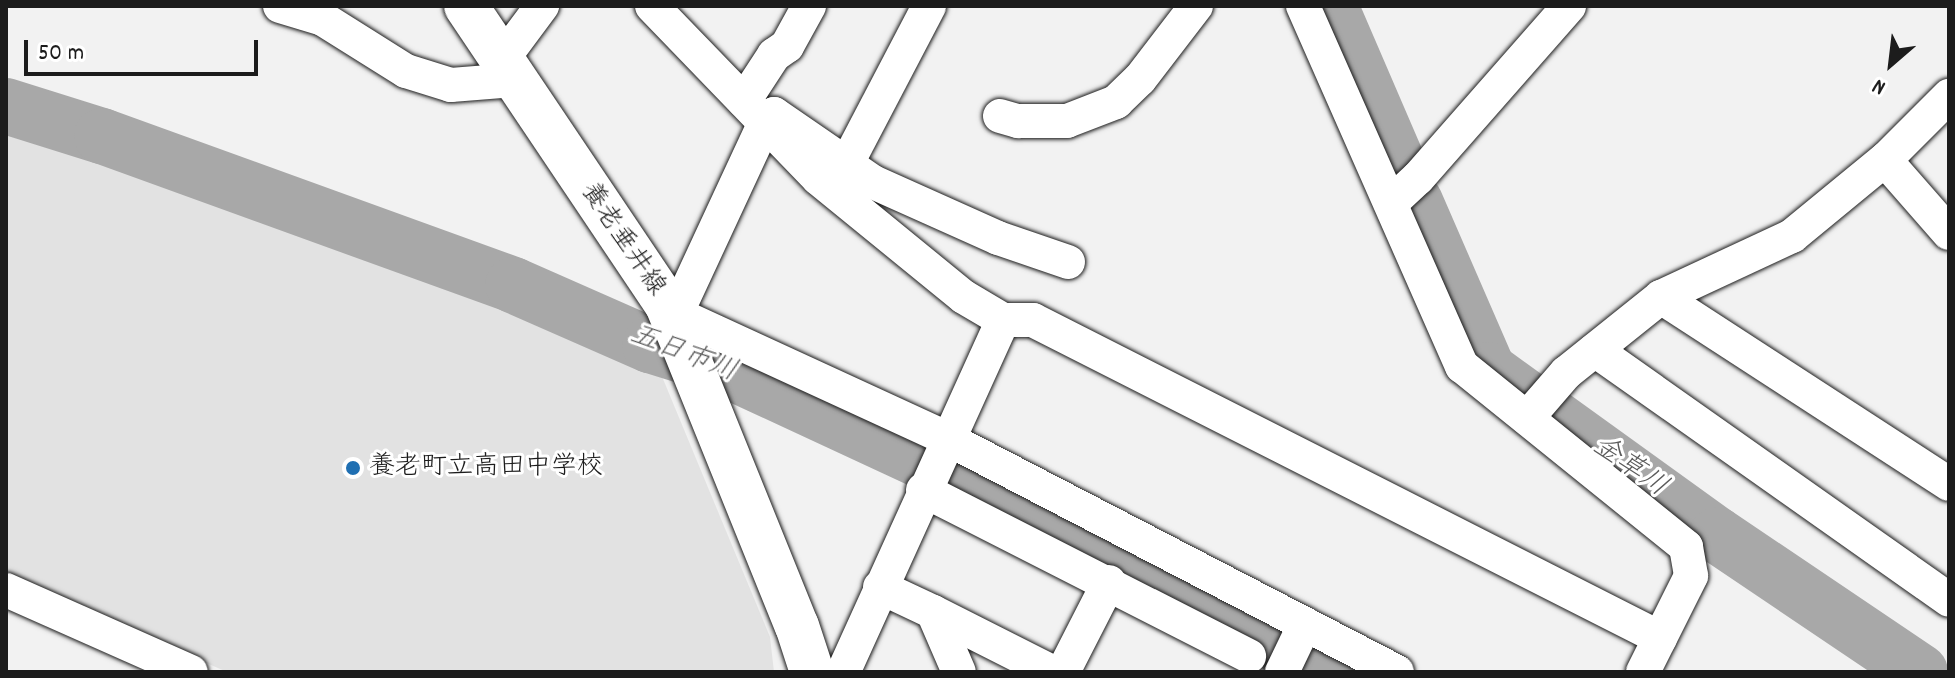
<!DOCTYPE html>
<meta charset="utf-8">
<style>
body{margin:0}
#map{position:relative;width:1955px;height:678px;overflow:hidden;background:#f2f2f2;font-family:Dekko,"Klee One",sans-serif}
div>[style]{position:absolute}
.built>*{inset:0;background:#e2e2e2}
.river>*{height:56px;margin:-28px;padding:0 28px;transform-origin:28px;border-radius:28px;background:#a8a8a8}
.roads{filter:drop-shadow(0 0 2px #1c1c1c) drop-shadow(0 0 2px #1c1c1c)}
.minor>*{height:34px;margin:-17px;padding:0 17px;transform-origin:17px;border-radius:17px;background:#fff}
.major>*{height:44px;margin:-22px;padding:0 22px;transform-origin:22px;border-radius:22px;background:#fff}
.dots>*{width:22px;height:22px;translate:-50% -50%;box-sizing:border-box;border:4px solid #fff;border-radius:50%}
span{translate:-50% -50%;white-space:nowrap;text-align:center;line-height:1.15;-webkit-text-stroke:6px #fff;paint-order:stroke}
.street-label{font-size:26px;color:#1c1c1c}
.poi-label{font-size:26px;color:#1c1c1c}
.left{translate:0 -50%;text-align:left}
.water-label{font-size:28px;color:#5b5b5b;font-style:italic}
.frame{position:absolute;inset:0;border:8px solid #1c1c1c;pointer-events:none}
.north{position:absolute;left:1851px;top:24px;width:80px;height:80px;-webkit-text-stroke:6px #fff;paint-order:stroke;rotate:208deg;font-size:22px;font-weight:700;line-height:32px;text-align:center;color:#1c1c1c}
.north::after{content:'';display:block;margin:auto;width:28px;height:36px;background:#1c1c1c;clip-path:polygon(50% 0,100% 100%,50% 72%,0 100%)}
.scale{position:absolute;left:24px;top:40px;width:234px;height:36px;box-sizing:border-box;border:4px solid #1c1c1c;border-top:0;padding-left:10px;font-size:24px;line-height:28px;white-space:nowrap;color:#1c1c1c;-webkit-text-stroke:6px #fff;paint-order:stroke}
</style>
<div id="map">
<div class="built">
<i style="clip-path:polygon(6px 126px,656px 362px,770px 637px,774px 672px,227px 672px,6px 575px)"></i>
</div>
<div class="river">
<i style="left:1330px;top:6px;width:180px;rotate:66.7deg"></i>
<i style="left:6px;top:106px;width:101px;rotate:17.4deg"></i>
<i style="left:102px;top:136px;width:437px;rotate:19.9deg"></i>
<i style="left:513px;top:285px;width:150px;rotate:23.7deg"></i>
<i style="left:650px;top:345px;width:73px;rotate:17.4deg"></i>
<i style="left:720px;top:367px;width:254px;rotate:24.9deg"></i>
<i style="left:950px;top:474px;width:428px;rotate:27.5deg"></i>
<i style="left:1415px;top:202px;width:183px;rotate:66.5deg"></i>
<i style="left:1488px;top:370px;width:282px;rotate:35.8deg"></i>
<i style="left:1717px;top:535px;width:245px;rotate:34deg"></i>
</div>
<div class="roads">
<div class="minor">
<i style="left:280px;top:6px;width:45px;rotate:16.8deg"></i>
<i style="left:323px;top:19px;width:98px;rotate:32.1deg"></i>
<i style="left:406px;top:71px;width:47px;rotate:17.3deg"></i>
<i style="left:451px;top:85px;width:63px;rotate:-4.5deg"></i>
<i style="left:652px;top:6px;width:239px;rotate:46deg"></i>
<i style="left:818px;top:178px;width:188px;rotate:39.2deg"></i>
<i style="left:964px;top:297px;width:45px;rotate:30.5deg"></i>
<i style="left:1003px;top:320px;width:387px;rotate:114.4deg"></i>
<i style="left:1303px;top:6px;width:394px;rotate:66.2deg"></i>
<i style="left:1462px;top:366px;width:288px;rotate:38.9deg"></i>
<i style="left:1686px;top:547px;width:29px;rotate:80deg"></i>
<i style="left:1691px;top:576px;width:107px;rotate:116.6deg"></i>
<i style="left:501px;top:61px;width:69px;rotate:-53.3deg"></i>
<i style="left:744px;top:101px;width:55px;rotate:-56.9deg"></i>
<i style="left:774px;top:55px;width:16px;rotate:-35deg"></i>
<i style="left:787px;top:46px;width:46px;rotate:-61.2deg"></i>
<i style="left:1000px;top:116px;width:19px;rotate:16deg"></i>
<i style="left:1018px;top:121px;width:49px"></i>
<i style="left:1067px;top:121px;width:53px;rotate:-21.2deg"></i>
<i style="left:1116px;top:102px;width:33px;rotate:-44deg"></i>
<i style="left:1140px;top:79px;width:92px;rotate:-52.5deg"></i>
<i style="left:1885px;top:160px;width:97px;rotate:48.8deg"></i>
<i style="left:846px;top:165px;width:179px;rotate:-62.4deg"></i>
<i style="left:1391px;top:203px;width:37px;rotate:-43deg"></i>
<i style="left:1418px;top:178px;width:229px;rotate:-48.7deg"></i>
<i style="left:1661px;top:297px;width:343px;rotate:33deg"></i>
<i style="left:667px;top:305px;width:20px;rotate:37deg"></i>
<i style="left:683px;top:317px;width:289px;rotate:24.7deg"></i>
<i style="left:946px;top:438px;width:508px;rotate:27.42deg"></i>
<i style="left:677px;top:312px;width:209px;rotate:-65.1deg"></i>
<i style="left:765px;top:122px;width:12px;rotate:-42deg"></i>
<i style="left:774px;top:114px;width:120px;rotate:34.5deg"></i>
<i style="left:873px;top:182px;width:137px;rotate:24.1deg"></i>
<i style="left:998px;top:238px;width:74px;rotate:18.9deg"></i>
<i style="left:1003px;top:320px;width:30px"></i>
<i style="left:1033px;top:320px;width:703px;rotate:26.89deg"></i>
<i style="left:1595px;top:350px;width:433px;rotate:35.2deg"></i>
<i style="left:1527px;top:418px;width:60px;rotate:-49.1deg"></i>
<i style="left:1566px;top:373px;width:122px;rotate:-38.7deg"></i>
<i style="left:1661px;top:297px;width:145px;rotate:-25deg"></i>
<i style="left:1792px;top:236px;width:123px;rotate:-39.4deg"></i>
<i style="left:1887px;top:158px;width:88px;rotate:-45deg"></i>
<i style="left:923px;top:490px;width:366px;rotate:27deg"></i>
<i style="left:880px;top:587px;width:59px;rotate:25.3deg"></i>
<i style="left:933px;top:612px;width:65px;rotate:66.6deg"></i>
<i style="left:6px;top:590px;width:202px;rotate:23.9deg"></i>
<i style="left:933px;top:612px;width:133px;rotate:26.8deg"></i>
<i style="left:1063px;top:672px;width:101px;rotate:-62.9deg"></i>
<i style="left:1282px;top:672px;width:53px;rotate:-64.4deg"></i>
</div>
<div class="major">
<i style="left:466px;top:6px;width:360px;rotate:56.1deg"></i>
<i style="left:667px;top:305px;width:346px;rotate:68deg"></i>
<i style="left:797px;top:626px;width:48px;rotate:71.9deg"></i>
</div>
</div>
<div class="dots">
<i style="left:353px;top:468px;background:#1f6fb2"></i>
</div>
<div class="street-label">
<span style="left:622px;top:240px;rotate:56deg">養老垂井線</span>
</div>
<div class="poi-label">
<span class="left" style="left:369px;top:468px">養老町立高田中学校</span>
</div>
<div class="water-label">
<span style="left:683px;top:355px;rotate:21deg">五日市川</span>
<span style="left:1629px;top:468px;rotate:35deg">金草川</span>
</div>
<div class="frame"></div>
<div class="north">N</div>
<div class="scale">50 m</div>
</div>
